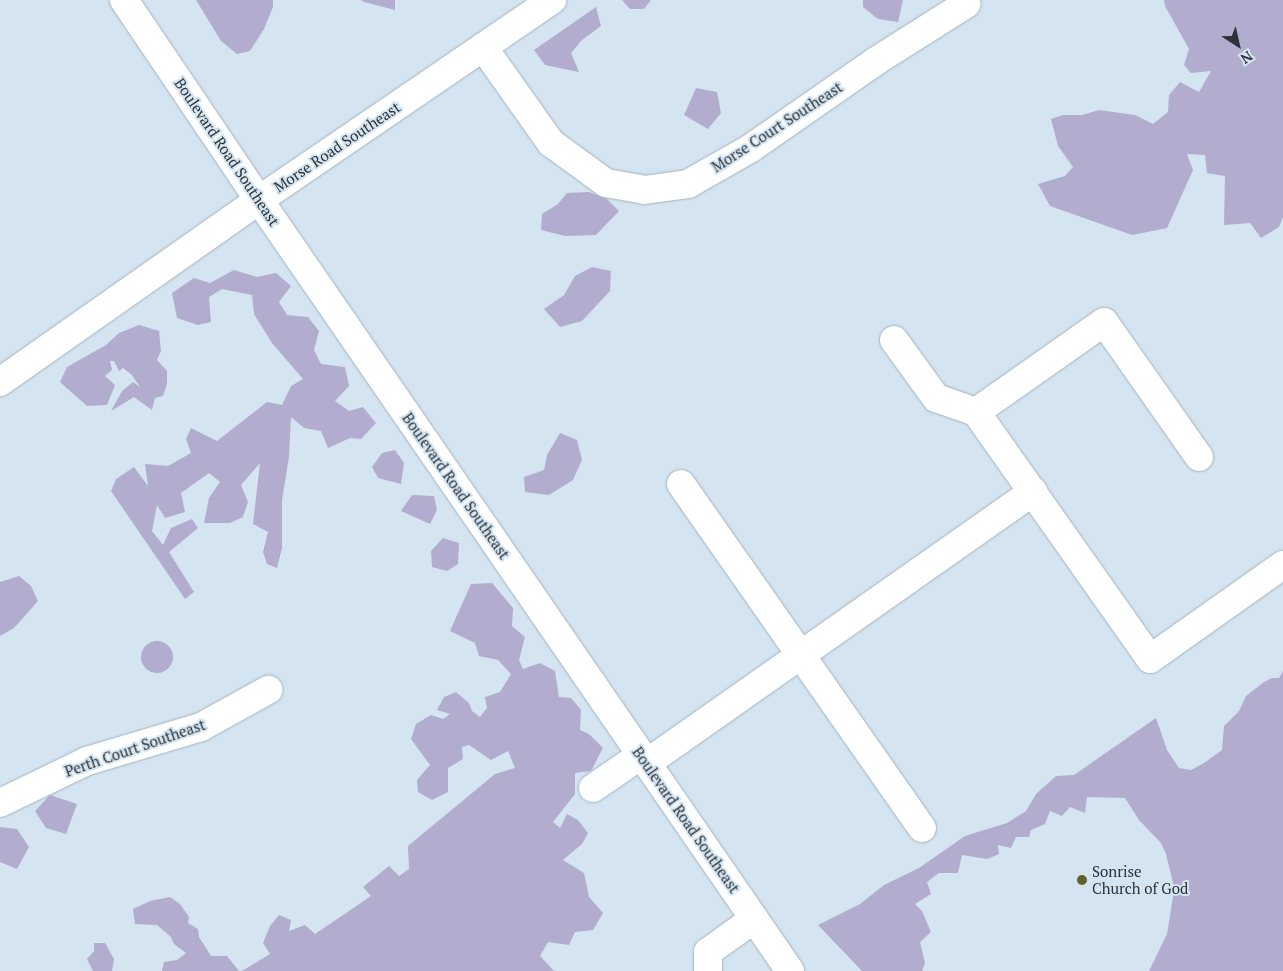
<!DOCTYPE html>
<style>
body{margin:0}
#map{position:relative;width:1283px;height:971px;overflow:hidden;background:#d4e5f1;font-family:"PT Serif",serif}
div>[style]{position:absolute}
.green>*{inset:0;background:#b2acce}
.round{border-radius:50%}
.roads{filter:drop-shadow(0 0 1px #a4b4c0) drop-shadow(0 0 1px #a4b4c0)}
.minor>*{height:28px;margin:-14px;padding:0 14px;transform-origin:14px;border-radius:14px;background:#fff}
.dots>*{width:14px;height:14px;translate:-50% -50%;box-sizing:border-box;border:2px solid #d4e5f1;border-radius:50%}
span{translate:-50% -50%;white-space:nowrap;text-align:center;line-height:1.15;-webkit-text-stroke:4px #d4e5f1;paint-order:stroke}
.street-label{font-size:15px;color:#2c3237}
.poi-label{font-size:15px;color:#2c3237}
.left{translate:0 -50%;text-align:left}
.north{position:absolute;left:1213px;top:20px;width:50px;height:50px;-webkit-text-stroke:4px #d4e5f1;paint-order:stroke;rotate:145deg;font-size:14px;font-weight:700;line-height:20px;text-align:center;color:#2c3237}
.north::after{content:'';display:block;margin:auto;width:18px;height:22px;background:#2c3237;clip-path:polygon(50% 0,100% 100%,50% 72%,0 100%)}
</style>
<div id="map">
<div class="green">
<i style="clip-path:polygon(196px 0,273px 0,273px 7px,264px 29px,250px 51px,237px 54px,221px 41px)"></i>
<i style="clip-path:polygon(361px 0,395px 0,395px 10px,364px 2px)"></i>
<i style="clip-path:polygon(622px 0,651px 0,644px 9px,630px 9px)"></i>
<i style="clip-path:polygon(863px 0,903px 0,898px 22px,878px 19px,863px 7px)"></i>
<i style="clip-path:polygon(1164px 0,1283px 0,1283px 217px,1279px 227px,1261px 238px,1250px 223px,1224px 225px,1225px 176px,1207px 173px,1205px 155px,1187px 154px,1193px 170px,1167px 228px,1132px 235px,1050px 206px,1038px 184px,1065px 176px,1073px 167px,1058px 146px,1051px 119px,1063px 115px,1082px 115px,1099px 110px,1135px 115px,1153px 124px,1168px 112px,1169px 95px,1180px 82px,1199px 92px,1211px 71px,1191px 73px,1184px 65px,1189px 49px,1165px 6px)"></i>
<i style="clip-path:polygon(596px 7px,601px 26px,582px 40px,571px 53px,579px 72px,545px 65px,534px 50px)"></i>
<i style="clip-path:polygon(696px 88px,717px 92px,721px 113px,708px 129px,684px 115px)"></i>
<i style="clip-path:polygon(589px 192px,607px 199px,619px 211px,596px 235px,565px 236px,541px 230px,542px 214px,558px 204px,567px 193px)"></i>
<i style="clip-path:polygon(592px 267px,611px 271px,610px 291px,582px 321px,560px 327px,544px 309px,564px 295px,575px 276px)"></i>
<i style="clip-path:polygon(234px 270px,257px 277px,276px 273px,291px 286px,279px 302px,287px 315px,308px 317px,319px 331px,314px 350px,321px 364px,345px 367px,349px 386px,335px 401px,349px 411px,363px 407px,376px 423px,361px 439px,350px 438px,328px 448px,321px 431px,304px 428px,291px 417px,289px 457px,282px 500px,282px 548px,277px 568px,267px 564px,263px 552px,268px 532px,253px 524px,260px 463px,241px 485px,248px 502px,243px 517px,230px 523px,204px 523px,209px 498px,220px 482px,209px 473px,181px 493px,185px 512px,165px 518px,157px 505px,152px 531px,163px 545px,171px 528px,192px 519px,198px 528px,169px 552px,194px 592px,185px 599px,111px 491px,116px 479px,134px 467px,148px 486px,145px 464px,168px 466px,191px 453px,186px 439px,191px 428px,217px 441px,267px 402px,282px 405px,291px 386px,303px 379px,272px 343px,254px 314px,252px 295px,222px 289px,209px 297px,211px 322px,198px 325px,177px 318px,172px 293px,194px 278px,210px 283px)"></i>
<i style="clip-path:polygon(139px 325px,159px 331px,161px 351px,157px 360px,167px 371px,167px 384px,163px 396px,155px 398px,152px 410px,134px 397px,111px 411px,122px 391px,133px 382px,140px 387px,132px 375px,123px 368px,119px 371px,114px 361px,110px 361px,112px 370px,105px 376px,115px 385px,107px 405px,87px 406px,60px 382px,67px 367px,106px 345px,119px 333px)"></i>
<i style="clip-path:polygon(560px 433px,577px 440px,582px 460px,573px 480px,549px 495px,525px 492px,524px 477px,544px 470px,547px 455px)"></i>
<i style="clip-path:polygon(395px 450px,404px 463px,401px 484px,378px 478px,372px 467px,382px 453px)"></i>
<i style="clip-path:polygon(412px 495px,434px 496px,437px 510px,430px 524px,401px 511px)"></i>
<i style="clip-path:polygon(443px 538px,459px 543px,458px 564px,447px 571px,432px 567px,431px 551px)"></i>
<i style="clip-path:polygon(19px 576px,31px 586px,38px 601px,14px 628px,0 636px,0 582px)"></i>
<i style="clip-path:polygon(492px 583px,513px 608px,512px 626px,525px 637px,519px 660px,523px 669px,540px 663px,555px 671px,559px 697px,571px 698px,581px 710px,580px 730px,589px 734px,603px 748px,591px 771px,575px 773px,575px 794px,553px 822px,560px 828px,567px 814px,578px 820px,588px 833px,582px 844px,563px 860px,584px 873px,589px 897px,603px 913px,593px 930px,575px 932px,569px 945px,548px 942px,540px 956px,554px 971px,242px 971px,270px 954px,263px 943px,270px 926px,279px 915px,291px 920px,289px 931px,305px 925px,315px 934px,371px 896px,363px 887px,389px 866px,399px 876px,409px 869px,408px 846px,495px 774px,515px 768px,508px 751px,491px 760px,469px 745px,462px 747px,463px 759px,448px 768px,448px 792px,432px 800px,418px 792px,417px 780px,430px 765px,411px 739px,416px 724px,431px 715px,443px 719px,450px 714px,437px 710px,444px 697px,456px 692px,469px 703px,472px 711px,480px 717px,487px 708px,485px 697px,500px 692px,511px 674px,498px 660px,479px 656px,475px 643px,450px 631px,471px 584px)"></i>
<i class="round" style="left:141px;top:641px;width:32px;height:32px"></i>
<i style="clip-path:polygon(1283px 671px,1283px 971px,1149px 971px,1167px 934px,1173px 897px,1173px 883px,1166px 854px,1161px 843px,1139px 820px,1125px 798px,1087px 797px,1085px 813px,1070px 807px,1062px 816px,1050px 811px,1045px 824px,1031px 830px,1029px 837px,1016px 837px,1011px 848px,998px 845px,999px 854px,987px 859px,962px 855px,958px 873px,939px 873px,927px 882px,931px 894px,915px 904px,922px 911px,931px 932px,920px 942px,925px 963px,922px 971px,862px 971px,818px 925px,860px 904px,884px 885px,919px 868px,965px 836px,1007px 823px,1026px 811px,1036px 794px,1056px 776px,1074px 775px,1156px 718px,1167px 750px,1179px 768px,1191px 770px,1204px 763px,1222px 750px,1224px 726px,1239px 711px,1246px 696px,1264px 682px,1272px 678px,1279px 678px)"></i>
<i style="clip-path:polygon(50px 795px,77px 804px,66px 834px,46px 828px,35px 811px)"></i>
<i style="clip-path:polygon(0 827px,17px 829px,29px 847px,17px 869px,0 862px)"></i>
<i style="clip-path:polygon(170px 897px,180px 904px,189px 917px,188px 923px,198px 929px,199px 937px,211px 956px,227px 956px,239px 971px,162px 971px,164px 962px,177px 960px,186px 953px,174px 944px,171px 937px,157px 925px,135px 924px,133px 909px,150px 901px)"></i>
<i style="clip-path:polygon(94px 943px,105px 943px,114px 959px,112px 971px,93px 971px,87px 959px,94px 951px)"></i>
</div>
<div class="roads">
<div class="minor">
<i style="left:124px;top:0;width:241px;rotate:56deg"></i>
<i style="left:259px;top:200px;width:936px;rotate:55.44deg"></i>
<i style="left:483px;top:47px;width:118px;rotate:54.7deg"></i>
<i style="left:551px;top:143px;width:68px;rotate:36deg"></i>
<i style="left:606px;top:183px;width:39px;rotate:10deg"></i>
<i style="left:644px;top:190px;width:44px;rotate:-7.8deg"></i>
<i style="left:688px;top:184px;width:73px;rotate:-29.7deg"></i>
<i style="left:751px;top:148px;width:152px;rotate:-34.8deg"></i>
<i style="left:876px;top:61px;width:107px;rotate:-32.3deg"></i>
<i style="left:894px;top:340px;width:72px;rotate:54.1deg"></i>
<i style="left:936px;top:398px;width:42px;rotate:19.3deg"></i>
<i style="left:0;top:382px;width:317px;rotate:-35.1deg"></i>
<i style="left:259px;top:200px;width:355px;rotate:-34.3deg"></i>
<i style="left:1199px;top:457px;width:165px;rotate:-125.1deg"></i>
<i style="left:1104px;top:322px;width:156px;rotate:144.9deg"></i>
<i style="left:976px;top:412px;width:302px;rotate:54.8deg"></i>
<i style="left:1150px;top:659px;width:163px;rotate:-35.3deg"></i>
<i style="left:681px;top:484px;width:420px;rotate:55deg"></i>
<i style="left:647px;top:763px;width:472px;rotate:-35.1deg"></i>
<i style="left:593px;top:788px;width:58px;rotate:-34.5deg"></i>
<i style="left:0;top:803px;width:97px;rotate:-25.8deg"></i>
<i style="left:87px;top:761px;width:119px;rotate:-16.6deg"></i>
<i style="left:201px;top:727px;width:77px;rotate:-28.9deg"></i>
<i style="left:708px;top:971px;width:19px;rotate:-90deg"></i>
<i style="left:708px;top:952px;width:57px;rotate:-35.7deg"></i>
</div>
</div>
<div class="dots">
<i style="left:1082px;top:880px;background:#625f2c"></i>
</div>
<div class="street-label">
<span style="left:777px;top:127px;rotate:-33deg">Morse Court Southeast</span>
<span style="left:337px;top:147px;rotate:-34deg">Morse Road Southeast</span>
<span style="left:227px;top:152px;rotate:56deg">Boulevard Road Southeast</span>
<span style="left:456px;top:486px;rotate:55deg">Boulevard Road Southeast</span>
<span style="left:135px;top:748px;rotate:-19deg">Perth Court Southeast</span>
<span style="left:686px;top:820px;rotate:55deg">Boulevard Road Southeast</span>
</div>
<div class="poi-label">
<span class="left" style="left:1092px;top:880px">Sonrise<br>Church of God</span>
</div>
<div class="north">N</div>
</div>
